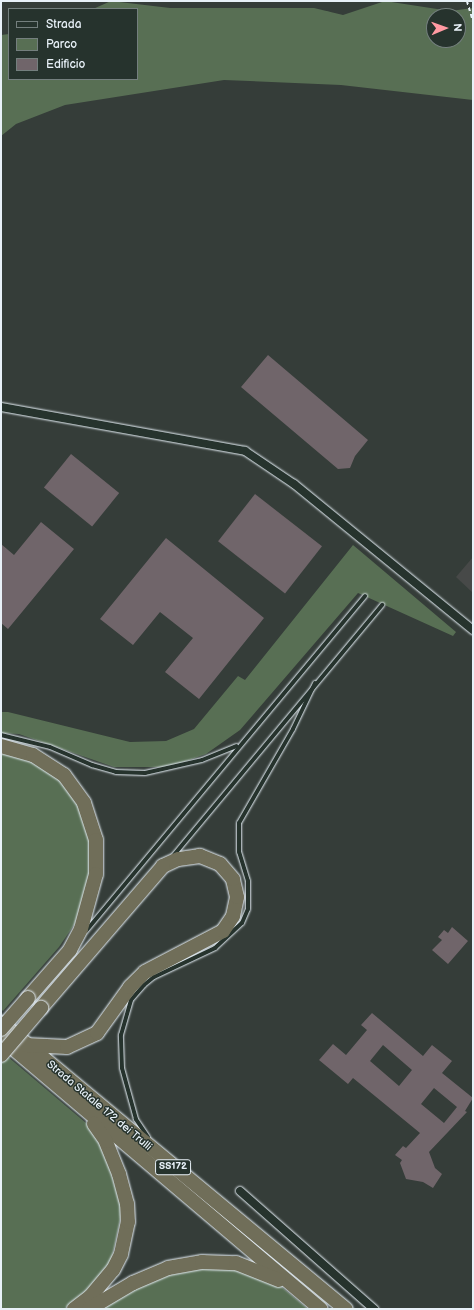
<!DOCTYPE html>
<style>
body{margin:0}
#map{position:relative;width:474px;height:1310px;overflow:hidden;background:#353d39;font-family:"Balsamiq Sans",sans-serif}
div>[style]{position:absolute}
.built>*{inset:0;background:#474948}
.green>*{inset:0;background:#586f54}
.building>*{inset:0;background:#70656a;transform-origin:0 0}
.path>*{height:1.5px;margin-top:-0.75px;transform-origin:0;background:repeating-linear-gradient(90deg,#e8f1f8 0 4px,transparent 0 7px)}
.roads{filter:drop-shadow(0 0 1px #e8f1f8) drop-shadow(0 0 1px #e8f1f8)}
.service>*{height:4px;margin:-2px;padding:0 2px;transform-origin:2px;border-radius:2px;background:#26332d}
.minor>*{height:8px;margin:-4px;padding:0 4px;transform-origin:4px;border-radius:4px;background:#26332d}
.trunk>*{height:14px;margin:-7px;padding:0 7px;transform-origin:7px;border-radius:7px;background:#706e59}
.bridges{filter:drop-shadow(0 0 1px #e8f1f8) drop-shadow(0 0 1px #e8f1f8)}
.trunk-bridge>*{height:14px;margin:-7px;padding:0 7px;transform-origin:7px;border-radius:7px;background:#706e59}
span{translate:-50% -50%;white-space:nowrap;text-align:center;line-height:1.15;-webkit-text-stroke:3px #26332d;paint-order:stroke}
.shield-label span{padding:1px 3px;background:#26332d;border:1px solid;border-radius:3px;-webkit-text-stroke-width:0}
.shield-label{font-size:10px;color:#e8f1f8;font-weight:700}
.street-label{font-size:11px;color:#e8f1f8}
.frame{position:absolute;inset:0;border:2px solid #e8f1f8;pointer-events:none}
.legend{position:absolute;left:8px;top:8px;width:130px;height:72px;box-sizing:border-box;background:#26332d;border:1px solid #747f7e;margin:0;padding:5px 7px;list-style:none;font-size:12px;color:#e8f1f8}
.legend li{display:flex;align-items:center;gap:8px;height:20px}
.legend b{width:20px;border:1px solid #747f7e}
.north{position:absolute;left:426px;top:8px;width:40px;height:40px;box-sizing:border-box;background:#26332d;border:1px solid #747f7e;border-radius:50%;rotate:88deg;font-size:11px;font-weight:700;line-height:16px;text-align:center;color:#e8f1f8}
.north::after{content:'';display:block;margin:auto;width:14px;height:18px;background:#ff9aa2;clip-path:polygon(50% 0,100% 100%,50% 72%,0 100%)}
</style>
<div id="map">
<div class="built">
<i style="clip-path:polygon(473px 557px,473px 593px,456px 577px)"></i>
</div>
<div class="green">
<i style="clip-path:polygon(evenodd,111px 1px,170px 8px,314px 8px,343px 15px,385px 1px,450px 11px,473px 8px,473px 100px,341px 85px,224px 80px,65px 105px,16px 124px,1px 136px,1px 35px,9px 34px,9px 79px,137px 79px,137px 9px,93px 9px,111px 1px,434px 16px,458px 16px,458px 40px,434px 40px,434px 16px)"></i>
<i style="clip-path:polygon(353px 545px,456px 632px,453px 636px,358px 593px,240px 730px,206px 754px,169px 767px,114px 767px,19px 734px,1px 733px,1px 712px,8px 712px,130px 742px,166px 741px,194px 729px,238px 676px,245px 680px)"></i>
<i style="clip-path:polygon(1px 751px,20px 755px,67px 783px,87px 818px,93px 862px,78px 919px,59px 947px,3px 1011px,1px 1009px)"></i>
<i style="clip-path:polygon(7px 1056px,86px 1123px,104px 1148px,122px 1211px,110px 1266px,90px 1291px,64px 1309px,1px 1309px,1px 1064px)"></i>
<i style="clip-path:polygon(206px 1264px,243px 1267px,278px 1284px,308px 1309px,97px 1309px,166px 1271px)"></i>
</div>
<div class="building">
<i style="clip-path:polygon(268px 355px,368px 440px,355px 456px,350px 468px,338px 469px,241px 387px)"></i>
<i style="left:71px;top:454px;width:62px;height:43px;rotate:39deg"></i>
<i style="left:255px;top:494px;width:85px;height:60px;rotate:38deg"></i>
<i style="clip-path:polygon(41px 522px,74px 549px,8px 629px,1px 623px,1px 544px,14px 555px)"></i>
<i style="clip-path:polygon(166px 538px,264px 618px,199px 699px,165px 672px,193px 638px,160px 612px,133px 645px,100px 619px)"></i>
<i style="clip-path:polygon(452px 927px,468px 941px,448px 964px,432px 950px,442px 940px,438px 937px,444px 930px,448px 933px)"></i>
<i style="clip-path:polygon(evenodd,372px 1013px,423px 1056px,432px 1045px,452px 1061px,442px 1073px,473px 1098px,465px 1111px,467px 1112px,429px 1152px,435px 1168px,442px 1174px,433px 1188px,423px 1182px,406px 1179px,400px 1163px,402px 1160px,395px 1155px,403px 1146px,406px 1148px,420px 1133px,353px 1078px,348px 1084px,319px 1060px,333px 1044px,346px 1055px,367px 1030px,361px 1025px,372px 1013px,383px 1045px,412px 1070px,399px 1086px,370px 1061px,383px 1045px,372px 1013px,434px 1088px,457px 1107px,444px 1123px,421px 1104px,434px 1088px)"></i>
</div>
<div class="path">
<i style="left:467px;top:1px;width:21px;rotate:73deg"></i>
</div>
<div class="roads">
<div class="service">
<i style="left:1px;top:735px;width:50px;rotate:13.8deg"></i>
<i style="left:50px;top:747px;width:46px;rotate:23.2deg"></i>
<i style="left:92px;top:765px;width:25px;rotate:16deg"></i>
<i style="left:116px;top:772px;width:29px;rotate:2deg"></i>
<i style="left:145px;top:773px;width:58px;rotate:-12.8deg"></i>
<i style="left:202px;top:760px;width:37px;rotate:-22deg"></i>
<i style="left:173px;top:856px;width:327px;rotate:-50.2deg"></i>
<i style="left:86px;top:931px;width:436px;rotate:-50.2deg"></i>
<i style="left:148px;top:1137px;width:22px;rotate:-124deg"></i>
<i style="left:136px;top:1119px;width:53px;rotate:-105.4deg"></i>
<i style="left:122px;top:1068px;width:33px;rotate:-92deg"></i>
<i style="left:121px;top:1035px;width:36px;rotate:-74deg"></i>
<i style="left:131px;top:1000px;width:20px;rotate:-49deg"></i>
<i style="left:144px;top:985px;width:13px;rotate:-39deg"></i>
<i style="left:154px;top:977px;width:68px;rotate:-25.4deg"></i>
<i style="left:215px;top:948px;width:37px;rotate:-43deg"></i>
<i style="left:242px;top:923px;width:15px;rotate:-67deg"></i>
<i style="left:248px;top:909px;width:28px;rotate:-90deg"></i>
<i style="left:248px;top:881px;width:30px;rotate:-107deg"></i>
<i style="left:239px;top:852px;width:29px;rotate:-90deg"></i>
<i style="left:239px;top:823px;width:108px;rotate:-60.1deg"></i>
<i style="left:293px;top:729px;width:51px;rotate:-64.4deg"></i>
</div>
<div class="minor">
<i style="left:1px;top:407px;width:248px;rotate:10.2deg"></i>
<i style="left:245px;top:451px;width:59px;rotate:34deg"></i>
<i style="left:294px;top:484px;width:231px;rotate:39.2deg"></i>
<i style="left:240px;top:1191px;width:179px;rotate:41.4deg"></i>
</div>
<div class="trunk">
<i style="left:1px;top:746px;width:33px;rotate:16deg"></i>
<i style="left:33px;top:755px;width:37px;rotate:33deg"></i>
<i style="left:64px;top:775px;width:34px;rotate:54deg"></i>
<i style="left:84px;top:803px;width:39px;rotate:72deg"></i>
<i style="left:96px;top:840px;width:34px;rotate:90deg"></i>
<i style="left:96px;top:874px;width:57px;rotate:105.3deg"></i>
<i style="left:81px;top:929px;width:24px;rotate:118deg"></i>
<i style="left:70px;top:950px;width:64px;rotate:131.2deg"></i>
<i style="left:1px;top:1023px;width:448px;rotate:39.7deg"></i>
<i style="left:1px;top:1038px;width:419px;rotate:40.3deg"></i>
<i style="left:26px;top:1045px;width:41px;rotate:2.8deg"></i>
<i style="left:67px;top:1047px;width:33px;rotate:-25deg"></i>
<i style="left:97px;top:1033px;width:57px;rotate:-54.3deg"></i>
<i style="left:130px;top:987px;width:21px;rotate:-45deg"></i>
<i style="left:145px;top:972px;width:88px;rotate:-27.7deg"></i>
<i style="left:223px;top:931px;width:18px;rotate:-56deg"></i>
<i style="left:233px;top:916px;width:19px;rotate:-78deg"></i>
<i style="left:237px;top:897px;width:18px;rotate:-103deg"></i>
<i style="left:233px;top:879px;width:20px;rotate:-131deg"></i>
<i style="left:220px;top:864px;width:22px;rotate:-158deg"></i>
<i style="left:200px;top:856px;width:22px;rotate:172deg"></i>
<i style="left:178px;top:859px;width:17px;rotate:155deg"></i>
<i style="left:163px;top:866px;width:187px;rotate:130.7deg"></i>
<i style="left:74px;top:1309px;width:20px;rotate:-37deg"></i>
<i style="left:90px;top:1297px;width:35px;rotate:-50deg"></i>
<i style="left:113px;top:1270px;width:18px;rotate:-63deg"></i>
<i style="left:121px;top:1254px;width:33px;rotate:-78deg"></i>
<i style="left:128px;top:1222px;width:18px;rotate:-93deg"></i>
<i style="left:127px;top:1204px;width:31px;rotate:-105deg"></i>
<i style="left:119px;top:1174px;width:35px;rotate:-112deg"></i>
<i style="left:106px;top:1141px;width:21px;rotate:-125deg"></i>
<i style="left:89px;top:1309px;width:51px;rotate:-30.6deg"></i>
<i style="left:133px;top:1283px;width:38px;rotate:-23deg"></i>
<i style="left:168px;top:1268px;width:35px;rotate:-10deg"></i>
<i style="left:202px;top:1262px;width:34px;rotate:2deg"></i>
<i style="left:236px;top:1263px;width:46px;rotate:21.6deg"></i>
</div>
</div>
<div class="bridges">
<div class="trunk-bridge">
<i style="left:1px;top:1029px;width:41px;rotate:-48.9deg"></i>
<i style="left:1px;top:1055px;width:62px;rotate:-49.6deg"></i>
</div>
</div>
<div class="shield-label">
<span style="left:173px;top:1167px">SS172</span>
</div>
<div class="street-label">
<span style="left:99px;top:1106px;rotate:40deg">Strada Statale 172 dei Trulli</span>
</div>
<div class="frame"></div>
<ul class="legend">
<li><b style="height:5px;background:#26332d"></b>Strada</li>
<li><b style="height:11px;background:#586f54"></b>Parco</li>
<li><b style="height:11px;background:#70656a"></b>Edificio</li>
</ul>
<div class="north">N</div>
</div>
